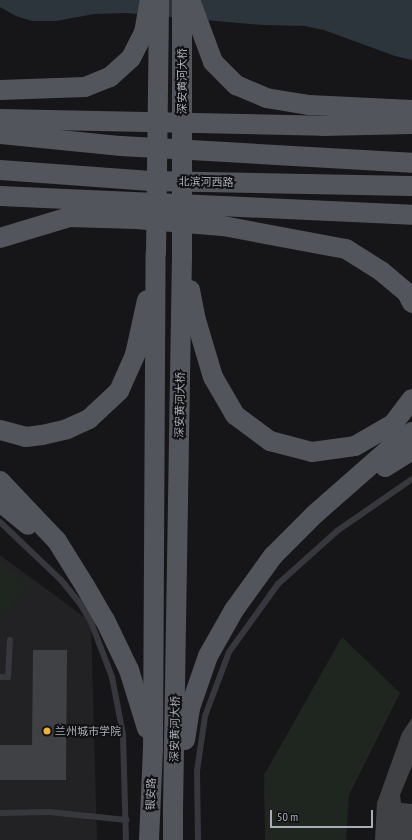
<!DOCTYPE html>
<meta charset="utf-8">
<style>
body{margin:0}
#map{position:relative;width:412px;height:840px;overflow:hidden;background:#161618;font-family:"PT Sans Narrow","Noto Sans SC",sans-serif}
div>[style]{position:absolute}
.built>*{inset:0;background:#222225}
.green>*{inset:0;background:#1e261f}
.water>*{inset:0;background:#2c353c}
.building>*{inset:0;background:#404145}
.lane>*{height:6px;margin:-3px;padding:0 3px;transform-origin:3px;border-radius:3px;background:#37383d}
.primary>*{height:20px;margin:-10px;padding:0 10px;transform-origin:10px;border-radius:10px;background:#53555c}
.primary-bridge>*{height:20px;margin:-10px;padding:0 10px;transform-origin:10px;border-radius:10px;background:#53555c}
.dots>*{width:11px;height:11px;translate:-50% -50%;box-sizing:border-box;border:2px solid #111113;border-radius:50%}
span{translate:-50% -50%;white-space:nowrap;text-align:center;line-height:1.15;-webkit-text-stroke:4px #111113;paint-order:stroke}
.street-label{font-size:11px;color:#a8adb8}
.poi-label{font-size:11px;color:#a8adb8}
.left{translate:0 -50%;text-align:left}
.scale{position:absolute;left:270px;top:810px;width:103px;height:18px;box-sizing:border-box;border:2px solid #a8adb8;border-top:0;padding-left:5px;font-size:12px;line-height:14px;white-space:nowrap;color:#a8adb8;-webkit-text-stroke:3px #111113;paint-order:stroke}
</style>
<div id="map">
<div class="built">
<i style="clip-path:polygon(0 555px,91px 622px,97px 840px,0 840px)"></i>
</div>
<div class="green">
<i style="clip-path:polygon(0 563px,28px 583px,0 622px)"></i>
<i style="clip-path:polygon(342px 637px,400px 693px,349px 795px,346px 840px,265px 840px,264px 775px)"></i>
</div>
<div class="water">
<i style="clip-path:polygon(0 0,412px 0,412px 60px,395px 56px,324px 30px,305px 26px,263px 25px,126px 13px,94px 14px,56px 21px,32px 21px,16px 16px,0 7px)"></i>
</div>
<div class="building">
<i style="clip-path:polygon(33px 650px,67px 650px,66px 780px,0 780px,0 745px,32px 745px)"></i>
<i style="clip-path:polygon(412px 718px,412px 766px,400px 795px,401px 803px,412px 804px,412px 840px,375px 840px,377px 803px,402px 733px)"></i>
</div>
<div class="lane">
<i style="left:0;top:522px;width:84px;rotate:43.6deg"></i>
<i style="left:61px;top:580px;width:28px;rotate:51deg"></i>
<i style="left:79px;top:602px;width:23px;rotate:59deg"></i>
<i style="left:91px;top:622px;width:59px;rotate:69.1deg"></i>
<i style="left:112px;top:677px;width:58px;rotate:79.1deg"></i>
<i style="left:123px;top:734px;width:106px;rotate:88.4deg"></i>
<i style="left:0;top:677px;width:8px"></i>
<i style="left:8px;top:677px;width:37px;rotate:-87deg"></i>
<i style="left:0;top:813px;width:49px;rotate:-1.2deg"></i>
<i style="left:49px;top:812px;width:78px;rotate:5.9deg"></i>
<i style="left:198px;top:840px;width:69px;rotate:-90.8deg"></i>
<i style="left:197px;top:771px;width:56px;rotate:-81.7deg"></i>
<i style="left:205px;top:716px;width:68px;rotate:-69.4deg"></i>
<i style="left:229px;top:652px;width:84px;rotate:-54.2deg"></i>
<i style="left:278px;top:584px;width:79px;rotate:-41.9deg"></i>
<i style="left:337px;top:531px;width:91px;rotate:-34.7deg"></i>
</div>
<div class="primary">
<i style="left:0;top:90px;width:85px;rotate:-2deg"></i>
<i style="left:85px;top:87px;width:27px;rotate:-22deg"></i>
<i style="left:110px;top:77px;width:28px;rotate:-42deg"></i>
<i style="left:131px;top:58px;width:28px;rotate:-63deg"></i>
<i style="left:144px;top:33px;width:34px;rotate:-80deg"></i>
<i style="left:0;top:134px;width:122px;rotate:5.7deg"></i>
<i style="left:121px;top:146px;width:291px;rotate:3.3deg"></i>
<i style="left:0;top:170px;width:151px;rotate:4.2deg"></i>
<i style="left:151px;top:181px;width:261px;rotate:1.1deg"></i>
<i style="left:0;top:196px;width:412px;rotate:2.6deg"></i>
<i style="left:0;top:238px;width:72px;rotate:-16.9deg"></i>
<i style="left:69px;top:217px;width:67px;rotate:1.7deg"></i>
<i style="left:136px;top:219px;width:87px;rotate:4.6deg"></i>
<i style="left:223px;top:226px;width:125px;rotate:10.6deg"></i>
<i style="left:346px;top:249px;width:41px;rotate:32.2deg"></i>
<i style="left:381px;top:271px;width:34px;rotate:40deg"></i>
<i style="left:407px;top:293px;width:11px;rotate:63deg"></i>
<i style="left:0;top:430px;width:27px;rotate:15deg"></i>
<i style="left:26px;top:437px;width:16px;rotate:-7deg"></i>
<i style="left:42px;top:435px;width:26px;rotate:-13deg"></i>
<i style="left:67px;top:429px;width:24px;rotate:-24deg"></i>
<i style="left:89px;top:419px;width:41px;rotate:-43deg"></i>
<i style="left:119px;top:391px;width:39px;rotate:-66deg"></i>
<i style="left:135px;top:355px;width:56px;rotate:-77.7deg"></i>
<i style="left:385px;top:467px;width:32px;rotate:-32deg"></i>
<i style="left:0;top:481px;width:83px;rotate:46.5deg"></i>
<i style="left:57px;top:541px;width:53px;rotate:58.1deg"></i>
<i style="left:85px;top:586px;width:39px;rotate:60deg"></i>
<i style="left:105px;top:620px;width:55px;rotate:64.4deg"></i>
<i style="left:129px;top:670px;width:61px;rotate:72.8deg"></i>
<i style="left:0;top:502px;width:36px;rotate:39deg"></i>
<i style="left:315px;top:514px;width:100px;rotate:-41.3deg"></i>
<i style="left:390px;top:448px;width:27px;rotate:-36deg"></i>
<i style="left:149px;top:840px;width:93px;rotate:-87.5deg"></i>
<i style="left:153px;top:747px;width:494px;rotate:-89.7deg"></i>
<i style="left:173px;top:840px;width:31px;rotate:-90deg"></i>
</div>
<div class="primary-bridge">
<i style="left:190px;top:0;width:66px;rotate:69.6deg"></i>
<i style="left:213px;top:62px;width:33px;rotate:45deg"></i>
<i style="left:236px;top:85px;width:33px;rotate:23deg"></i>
<i style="left:266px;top:98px;width:44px;rotate:9.2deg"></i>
<i style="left:309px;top:105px;width:103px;rotate:2.8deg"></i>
<i style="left:0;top:119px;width:322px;rotate:1.2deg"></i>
<i style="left:322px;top:126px;width:90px;rotate:-1.3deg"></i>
<i style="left:156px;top:253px;width:253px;rotate:-89.3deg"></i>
<i style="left:190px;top:290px;width:31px;rotate:79deg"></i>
<i style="left:196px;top:320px;width:59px;rotate:73.4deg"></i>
<i style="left:213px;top:377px;width:44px;rotate:59.9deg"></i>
<i style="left:235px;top:415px;width:44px;rotate:36.6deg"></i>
<i style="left:270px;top:441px;width:43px;rotate:14.7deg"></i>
<i style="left:312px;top:452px;width:43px;rotate:-7.9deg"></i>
<i style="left:355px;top:446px;width:44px;rotate:-30.1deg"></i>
<i style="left:393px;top:424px;width:31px;rotate:-53deg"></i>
<i style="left:185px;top:740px;width:32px;rotate:-81deg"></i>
<i style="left:190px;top:708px;width:55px;rotate:-70.9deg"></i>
<i style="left:208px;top:656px;width:53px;rotate:-60.5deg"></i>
<i style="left:234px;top:610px;width:67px;rotate:-54.2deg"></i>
<i style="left:273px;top:556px;width:59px;rotate:-45deg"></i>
<i style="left:173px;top:809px;width:552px;rotate:-89.07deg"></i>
<i style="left:182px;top:257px;width:257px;rotate:-90deg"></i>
</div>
<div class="dots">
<i style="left:47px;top:731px;background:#f2b134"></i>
</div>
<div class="street-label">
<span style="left:182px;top:81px;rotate:-90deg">深安黄河大桥</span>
<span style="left:206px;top:182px;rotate:1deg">北滨河西路</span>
<span style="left:180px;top:405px;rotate:-89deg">深安黄河大桥</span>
<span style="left:175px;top:729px;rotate:-89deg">深安黄河大桥</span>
<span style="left:151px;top:794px;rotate:-88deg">银安路</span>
</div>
<div class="poi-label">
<span class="left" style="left:55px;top:731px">兰州城市学院</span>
</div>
<div class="scale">50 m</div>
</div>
